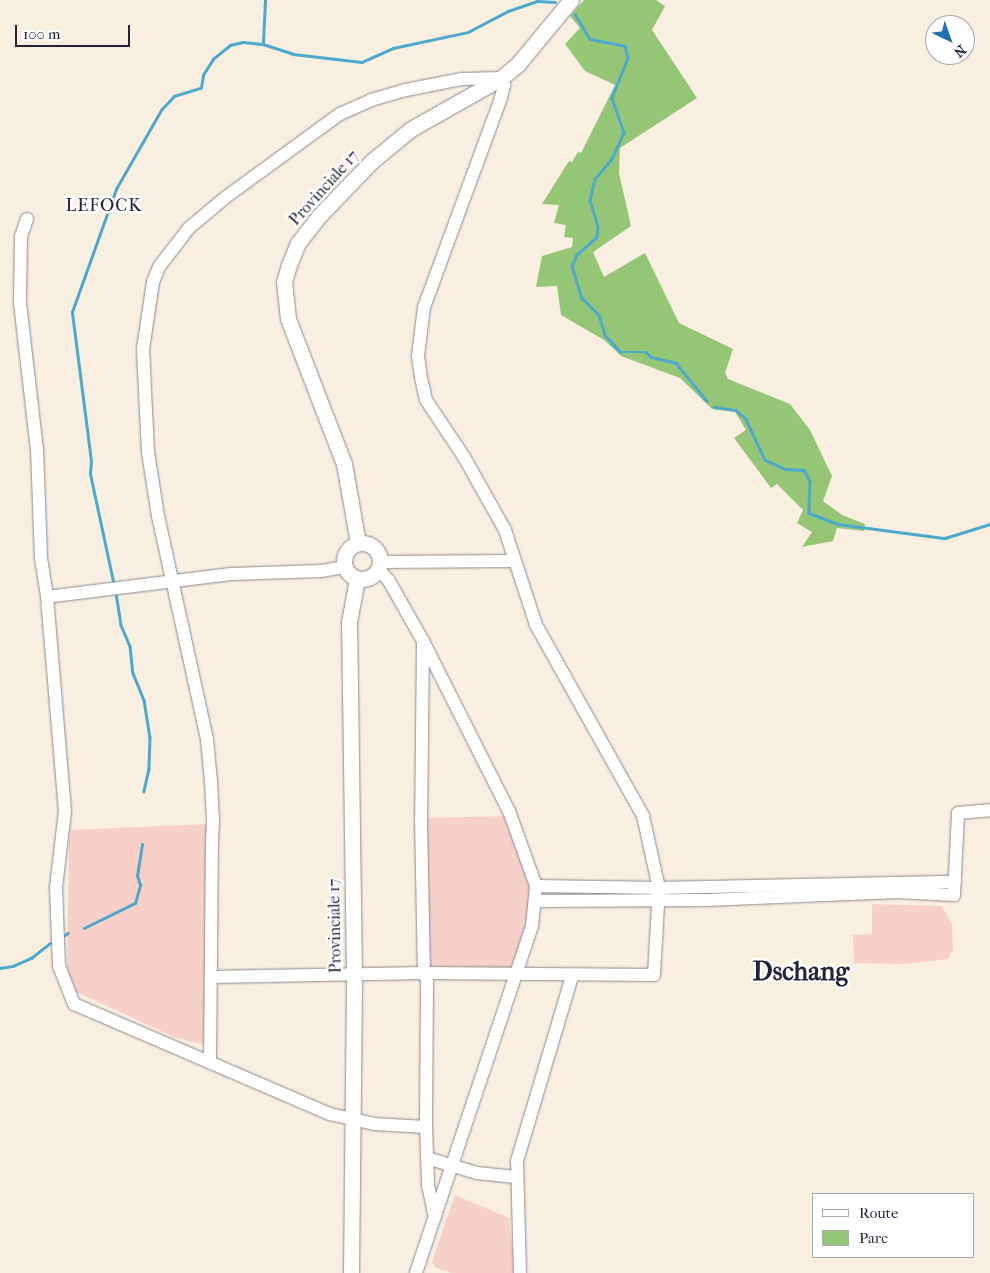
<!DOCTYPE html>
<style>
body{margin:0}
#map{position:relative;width:990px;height:1273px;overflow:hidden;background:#f8efe0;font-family:"IM FELL French Canon",serif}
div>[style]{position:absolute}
.built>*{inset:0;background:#f7d0ca}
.green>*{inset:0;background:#95c676}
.stream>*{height:2.5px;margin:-1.25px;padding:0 1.25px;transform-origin:1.25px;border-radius:1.25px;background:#4da9cb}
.roads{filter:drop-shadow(0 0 1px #8d888e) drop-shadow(0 0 1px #8d888e)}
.secondary>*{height:12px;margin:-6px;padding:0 6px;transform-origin:6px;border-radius:6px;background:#fff}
.primary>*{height:15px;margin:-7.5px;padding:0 7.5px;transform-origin:7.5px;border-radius:7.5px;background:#fff}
.primary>.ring{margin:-7.5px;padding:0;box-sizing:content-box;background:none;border:15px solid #fff;border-radius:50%}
span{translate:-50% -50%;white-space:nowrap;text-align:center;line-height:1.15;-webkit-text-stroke:5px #fff;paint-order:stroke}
.street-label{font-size:16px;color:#22223b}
.neighbourhood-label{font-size:18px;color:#22223b;letter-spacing:1px}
.town-label{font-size:26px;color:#22223b;font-weight:700}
.legend{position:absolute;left:812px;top:1193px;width:162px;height:65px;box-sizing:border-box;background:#fff;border:1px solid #a7a7b1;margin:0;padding:6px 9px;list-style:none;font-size:15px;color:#22223b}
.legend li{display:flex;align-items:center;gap:10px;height:25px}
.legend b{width:25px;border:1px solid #a7a7b1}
.north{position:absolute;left:925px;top:15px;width:50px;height:50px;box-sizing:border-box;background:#fff;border:1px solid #a7a7b1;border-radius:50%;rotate:138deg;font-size:14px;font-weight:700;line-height:20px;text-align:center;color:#22223b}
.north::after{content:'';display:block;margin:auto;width:18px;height:22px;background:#1f6fb2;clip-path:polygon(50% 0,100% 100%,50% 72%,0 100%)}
.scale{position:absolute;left:15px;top:25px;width:115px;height:22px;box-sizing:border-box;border:2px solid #22223b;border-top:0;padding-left:6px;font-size:15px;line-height:18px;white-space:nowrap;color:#22223b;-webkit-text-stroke:4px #fff;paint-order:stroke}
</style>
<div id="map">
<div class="built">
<i style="clip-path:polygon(506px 816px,533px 890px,529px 923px,513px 969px,427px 968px,424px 818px)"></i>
<i style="clip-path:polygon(207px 824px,208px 1040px,200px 1044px,174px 1037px,74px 991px,67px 973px,69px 841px,71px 830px)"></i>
<i style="clip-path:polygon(872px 904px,942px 906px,952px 924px,953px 949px,948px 959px,905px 964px,854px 963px,853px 935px,872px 934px)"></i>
<i style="clip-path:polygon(455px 1195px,509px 1218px,515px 1273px,451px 1273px,435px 1267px,432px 1262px)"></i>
</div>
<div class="green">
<i style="clip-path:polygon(584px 0,656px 0,665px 6px,652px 30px,697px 98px,620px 148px,619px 173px,631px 226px,593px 252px,604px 277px,645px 253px,679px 323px,733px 349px,725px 373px,728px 379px,790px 404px,810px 430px,832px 476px,823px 501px,842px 515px,865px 524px,864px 531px,837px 528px,833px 541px,802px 547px,812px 532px,797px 523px,803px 510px,777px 484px,771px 488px,734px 438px,746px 430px,735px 412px,712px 409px,680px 378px,621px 356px,604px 340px,561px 315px,557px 286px,536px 287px,542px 256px,572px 247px,573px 238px,564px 237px,566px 225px,554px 223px,559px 205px,542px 204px,569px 161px,572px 162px,578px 152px,581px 153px,615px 85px,585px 71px,565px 44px,580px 28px,570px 16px)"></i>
</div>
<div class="stream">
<i style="left:575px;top:14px;width:29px;rotate:59deg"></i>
<i style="left:590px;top:39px;width:36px;rotate:11deg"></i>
<i style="left:625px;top:46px;width:12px;rotate:76deg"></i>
<i style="left:628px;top:58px;width:43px;rotate:111.8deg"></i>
<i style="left:612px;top:98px;width:37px;rotate:71deg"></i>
<i style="left:624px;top:133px;width:29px;rotate:115deg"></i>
<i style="left:612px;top:159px;width:26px;rotate:130deg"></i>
<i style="left:595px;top:179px;width:22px;rotate:103deg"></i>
<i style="left:590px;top:200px;width:28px;rotate:73deg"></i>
<i style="left:598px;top:227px;width:10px;rotate:96deg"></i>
<i style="left:597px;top:237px;width:27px;rotate:138deg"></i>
<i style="left:577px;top:255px;width:12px;rotate:114deg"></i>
<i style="left:572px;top:266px;width:34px;rotate:73deg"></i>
<i style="left:582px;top:298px;width:24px;rotate:45deg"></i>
<i style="left:599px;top:315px;width:21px;rotate:73deg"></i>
<i style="left:605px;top:335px;width:23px;rotate:47deg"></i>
<i style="left:621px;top:352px;width:25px"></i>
<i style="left:646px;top:352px;width:7px;rotate:45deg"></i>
<i style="left:651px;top:357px;width:26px;rotate:13deg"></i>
<i style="left:676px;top:363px;width:49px;rotate:50.8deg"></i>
<i style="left:263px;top:43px;width:43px;rotate:-87.3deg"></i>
<i style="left:714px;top:407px;width:22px;rotate:8deg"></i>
<i style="left:736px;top:410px;width:13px;rotate:42deg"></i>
<i style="left:746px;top:419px;width:45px;rotate:65.1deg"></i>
<i style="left:765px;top:460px;width:22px;rotate:24deg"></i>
<i style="left:785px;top:469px;width:19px;rotate:3deg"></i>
<i style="left:804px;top:470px;width:13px;rotate:61deg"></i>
<i style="left:810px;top:481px;width:32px;rotate:92deg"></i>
<i style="left:809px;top:513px;width:31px;rotate:21deg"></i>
<i style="left:838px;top:524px;width:108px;rotate:7.5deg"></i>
<i style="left:945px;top:538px;width:47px;rotate:-17.3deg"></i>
<i style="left:114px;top:586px;width:115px;rotate:-102.1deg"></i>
<i style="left:90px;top:474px;width:13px;rotate:-86deg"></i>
<i style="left:91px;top:461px;width:150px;rotate:-97.3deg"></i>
<i style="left:72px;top:312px;width:131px;rotate:-70.3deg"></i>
<i style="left:116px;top:189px;width:91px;rotate:-60.3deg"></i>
<i style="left:161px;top:110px;width:19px;rotate:-47deg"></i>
<i style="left:174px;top:96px;width:28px;rotate:-17deg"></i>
<i style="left:201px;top:88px;width:13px;rotate:-81deg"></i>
<i style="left:203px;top:75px;width:19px;rotate:-58deg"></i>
<i style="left:213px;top:59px;width:22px;rotate:-39deg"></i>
<i style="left:230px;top:45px;width:13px;rotate:-13deg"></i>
<i style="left:243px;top:42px;width:20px;rotate:6deg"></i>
<i style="left:263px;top:44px;width:32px;rotate:18deg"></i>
<i style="left:293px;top:54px;width:69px;rotate:6.6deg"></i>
<i style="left:362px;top:62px;width:34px;rotate:-24deg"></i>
<i style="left:393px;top:48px;width:77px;rotate:-12deg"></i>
<i style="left:468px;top:32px;width:45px;rotate:-27.7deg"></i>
<i style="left:508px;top:11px;width:31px;rotate:-19deg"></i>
<i style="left:537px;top:1px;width:18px;rotate:3deg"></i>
<i style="left:116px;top:593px;width:32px;rotate:81deg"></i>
<i style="left:121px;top:625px;width:23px;rotate:67deg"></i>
<i style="left:130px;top:646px;width:27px;rotate:84deg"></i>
<i style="left:133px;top:673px;width:29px;rotate:68deg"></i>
<i style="left:144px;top:700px;width:38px;rotate:81deg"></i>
<i style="left:150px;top:738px;width:31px;rotate:92deg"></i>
<i style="left:149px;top:769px;width:23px;rotate:103deg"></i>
<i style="left:84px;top:928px;width:57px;rotate:-26.1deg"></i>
<i style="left:135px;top:903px;width:19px;rotate:-74deg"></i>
<i style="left:140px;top:885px;width:9px;rotate:-108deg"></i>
<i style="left:137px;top:876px;width:32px;rotate:-81deg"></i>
<i style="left:62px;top:937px;width:7px;rotate:-34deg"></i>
<i style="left:0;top:968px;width:13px;rotate:-9deg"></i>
<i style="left:13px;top:966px;width:20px;rotate:-24deg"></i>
<i style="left:31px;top:958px;width:24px;rotate:-38deg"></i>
</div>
<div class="roads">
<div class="secondary">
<i style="left:27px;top:219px;width:18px;rotate:109deg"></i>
<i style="left:21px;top:236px;width:67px;rotate:90.9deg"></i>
<i style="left:20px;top:303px;width:147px;rotate:83.4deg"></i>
<i style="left:37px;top:449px;width:109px;rotate:87.9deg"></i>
<i style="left:41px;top:558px;width:39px;rotate:81deg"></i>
<i style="left:380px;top:562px;width:134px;rotate:-0.4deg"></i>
<i style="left:344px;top:567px;width:22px;rotate:170deg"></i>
<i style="left:322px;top:571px;width:91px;rotate:178.1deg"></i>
<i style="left:231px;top:574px;width:185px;rotate:172.9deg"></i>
<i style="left:47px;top:597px;width:215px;rotate:85.2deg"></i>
<i style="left:65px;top:811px;width:78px;rotate:96.7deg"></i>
<i style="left:56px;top:888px;width:78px;rotate:87.8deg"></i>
<i style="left:59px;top:966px;width:41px;rotate:68.5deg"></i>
<i style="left:74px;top:1004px;width:279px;rotate:23.3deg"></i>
<i style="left:330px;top:1114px;width:45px;rotate:12.8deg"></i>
<i style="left:374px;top:1124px;width:52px;rotate:3.3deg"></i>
<i style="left:378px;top:569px;width:16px;rotate:47deg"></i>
<i style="left:389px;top:581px;width:69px;rotate:60.5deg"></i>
<i style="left:423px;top:641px;width:191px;rotate:63.2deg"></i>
<i style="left:509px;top:811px;width:80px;rotate:70.2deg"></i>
<i style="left:536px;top:886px;width:40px;rotate:95.7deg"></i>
<i style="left:532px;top:926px;width:366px;rotate:108.5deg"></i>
<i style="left:423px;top:641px;width:177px;rotate:90.6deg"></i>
<i style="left:421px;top:818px;width:155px;rotate:88.9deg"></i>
<i style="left:424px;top:973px;width:8px;rotate:67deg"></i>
<i style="left:427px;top:980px;width:147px;rotate:90.4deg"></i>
<i style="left:426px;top:1127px;width:58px;rotate:88deg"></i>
<i style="left:428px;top:1185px;width:33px;rotate:78deg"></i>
<i style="left:536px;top:886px;width:123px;rotate:0.9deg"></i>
<i style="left:659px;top:888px;width:296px;rotate:-1.2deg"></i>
<i style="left:536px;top:901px;width:171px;rotate:-0.3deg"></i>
<i style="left:707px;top:900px;width:190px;rotate:-2.4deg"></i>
<i style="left:897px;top:892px;width:57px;rotate:3deg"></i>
<i style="left:954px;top:895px;width:82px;rotate:-87.2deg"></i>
<i style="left:958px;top:813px;width:32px;rotate:-5deg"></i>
<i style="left:210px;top:1063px;width:222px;rotate:-89.5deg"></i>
<i style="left:212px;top:841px;width:21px;rotate:-87deg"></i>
<i style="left:213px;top:820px;width:38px;rotate:-93deg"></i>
<i style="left:211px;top:782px;width:43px;rotate:-95.3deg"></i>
<i style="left:207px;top:739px;width:228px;rotate:-102.4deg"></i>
<i style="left:158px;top:516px;width:65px;rotate:-98.9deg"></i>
<i style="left:148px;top:452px;width:103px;rotate:-92.8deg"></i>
<i style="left:143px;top:349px;width:68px;rotate:-81.5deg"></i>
<i style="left:153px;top:282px;width:16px;rotate:-68deg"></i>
<i style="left:159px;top:267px;width:49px;rotate:-52.4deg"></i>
<i style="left:189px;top:228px;width:48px;rotate:-40deg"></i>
<i style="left:226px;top:197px;width:141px;rotate:-36.1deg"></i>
<i style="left:340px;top:114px;width:34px;rotate:-24deg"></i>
<i style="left:371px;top:100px;width:36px;rotate:-16deg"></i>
<i style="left:406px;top:90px;width:56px;rotate:-11.3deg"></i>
<i style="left:461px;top:79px;width:40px;rotate:-1.4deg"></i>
<i style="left:501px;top:78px;width:8px;rotate:67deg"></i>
<i style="left:504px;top:85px;width:13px;rotate:103deg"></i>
<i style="left:501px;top:98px;width:223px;rotate:110.2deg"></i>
<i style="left:424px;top:307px;width:49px;rotate:97deg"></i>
<i style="left:418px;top:356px;width:22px;rotate:82deg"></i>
<i style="left:421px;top:378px;width:23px;rotate:77deg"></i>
<i style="left:426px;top:400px;width:69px;rotate:56.3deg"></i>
<i style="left:464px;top:457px;width:84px;rotate:60.7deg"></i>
<i style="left:505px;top:530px;width:100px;rotate:71.9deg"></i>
<i style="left:536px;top:625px;width:219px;rotate:60.7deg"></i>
<i style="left:643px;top:816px;width:74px;rotate:77.5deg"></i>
<i style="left:659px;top:888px;width:87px;rotate:93.3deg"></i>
<i style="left:654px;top:975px;width:230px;rotate:-179.5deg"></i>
<i style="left:424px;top:973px;width:213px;rotate:178.9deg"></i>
<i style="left:427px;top:1158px;width:52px;rotate:16.7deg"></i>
<i style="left:477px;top:1173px;width:39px;rotate:6deg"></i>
<i style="left:520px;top:1273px;width:112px;rotate:-91.5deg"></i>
<i style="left:517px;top:1161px;width:193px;rotate:-73.4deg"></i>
</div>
<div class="primary">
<i class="ring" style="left:344px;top:543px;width:21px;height:21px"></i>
<i style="left:358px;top:543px;width:80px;rotate:-100deg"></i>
<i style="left:344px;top:464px;width:155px;rotate:-111.1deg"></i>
<i style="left:288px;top:319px;width:37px;rotate:-96deg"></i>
<i style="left:284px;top:282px;width:18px;rotate:-74deg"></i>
<i style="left:289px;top:265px;width:24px;rotate:-68deg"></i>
<i style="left:298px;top:243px;width:34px;rotate:-52deg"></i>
<i style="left:319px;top:216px;width:76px;rotate:-46.1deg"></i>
<i style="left:372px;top:161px;width:50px;rotate:-39.4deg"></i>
<i style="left:411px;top:129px;width:103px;rotate:-29.5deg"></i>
<i style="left:501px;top:78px;width:22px;rotate:-39deg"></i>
<i style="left:518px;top:64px;width:83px;rotate:-50.4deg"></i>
<i style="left:351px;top:1273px;width:298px;rotate:-89.4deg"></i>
<i style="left:354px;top:975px;width:353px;rotate:-90.8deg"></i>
<i style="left:349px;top:622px;width:44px;rotate:-79.5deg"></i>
</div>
</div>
<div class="street-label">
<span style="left:324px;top:188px;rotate:-48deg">Provinciale 17</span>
<span style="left:335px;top:926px;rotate:-91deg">Provinciale 17</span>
</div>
<div class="neighbourhood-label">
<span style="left:104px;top:206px">LEFOCK</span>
</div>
<div class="town-label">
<span style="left:801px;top:972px">Dschang</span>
</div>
<ul class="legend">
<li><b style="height:6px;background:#fff"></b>Route</li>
<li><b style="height:14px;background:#95c676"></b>Parc</li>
</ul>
<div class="north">N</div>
<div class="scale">100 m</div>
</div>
